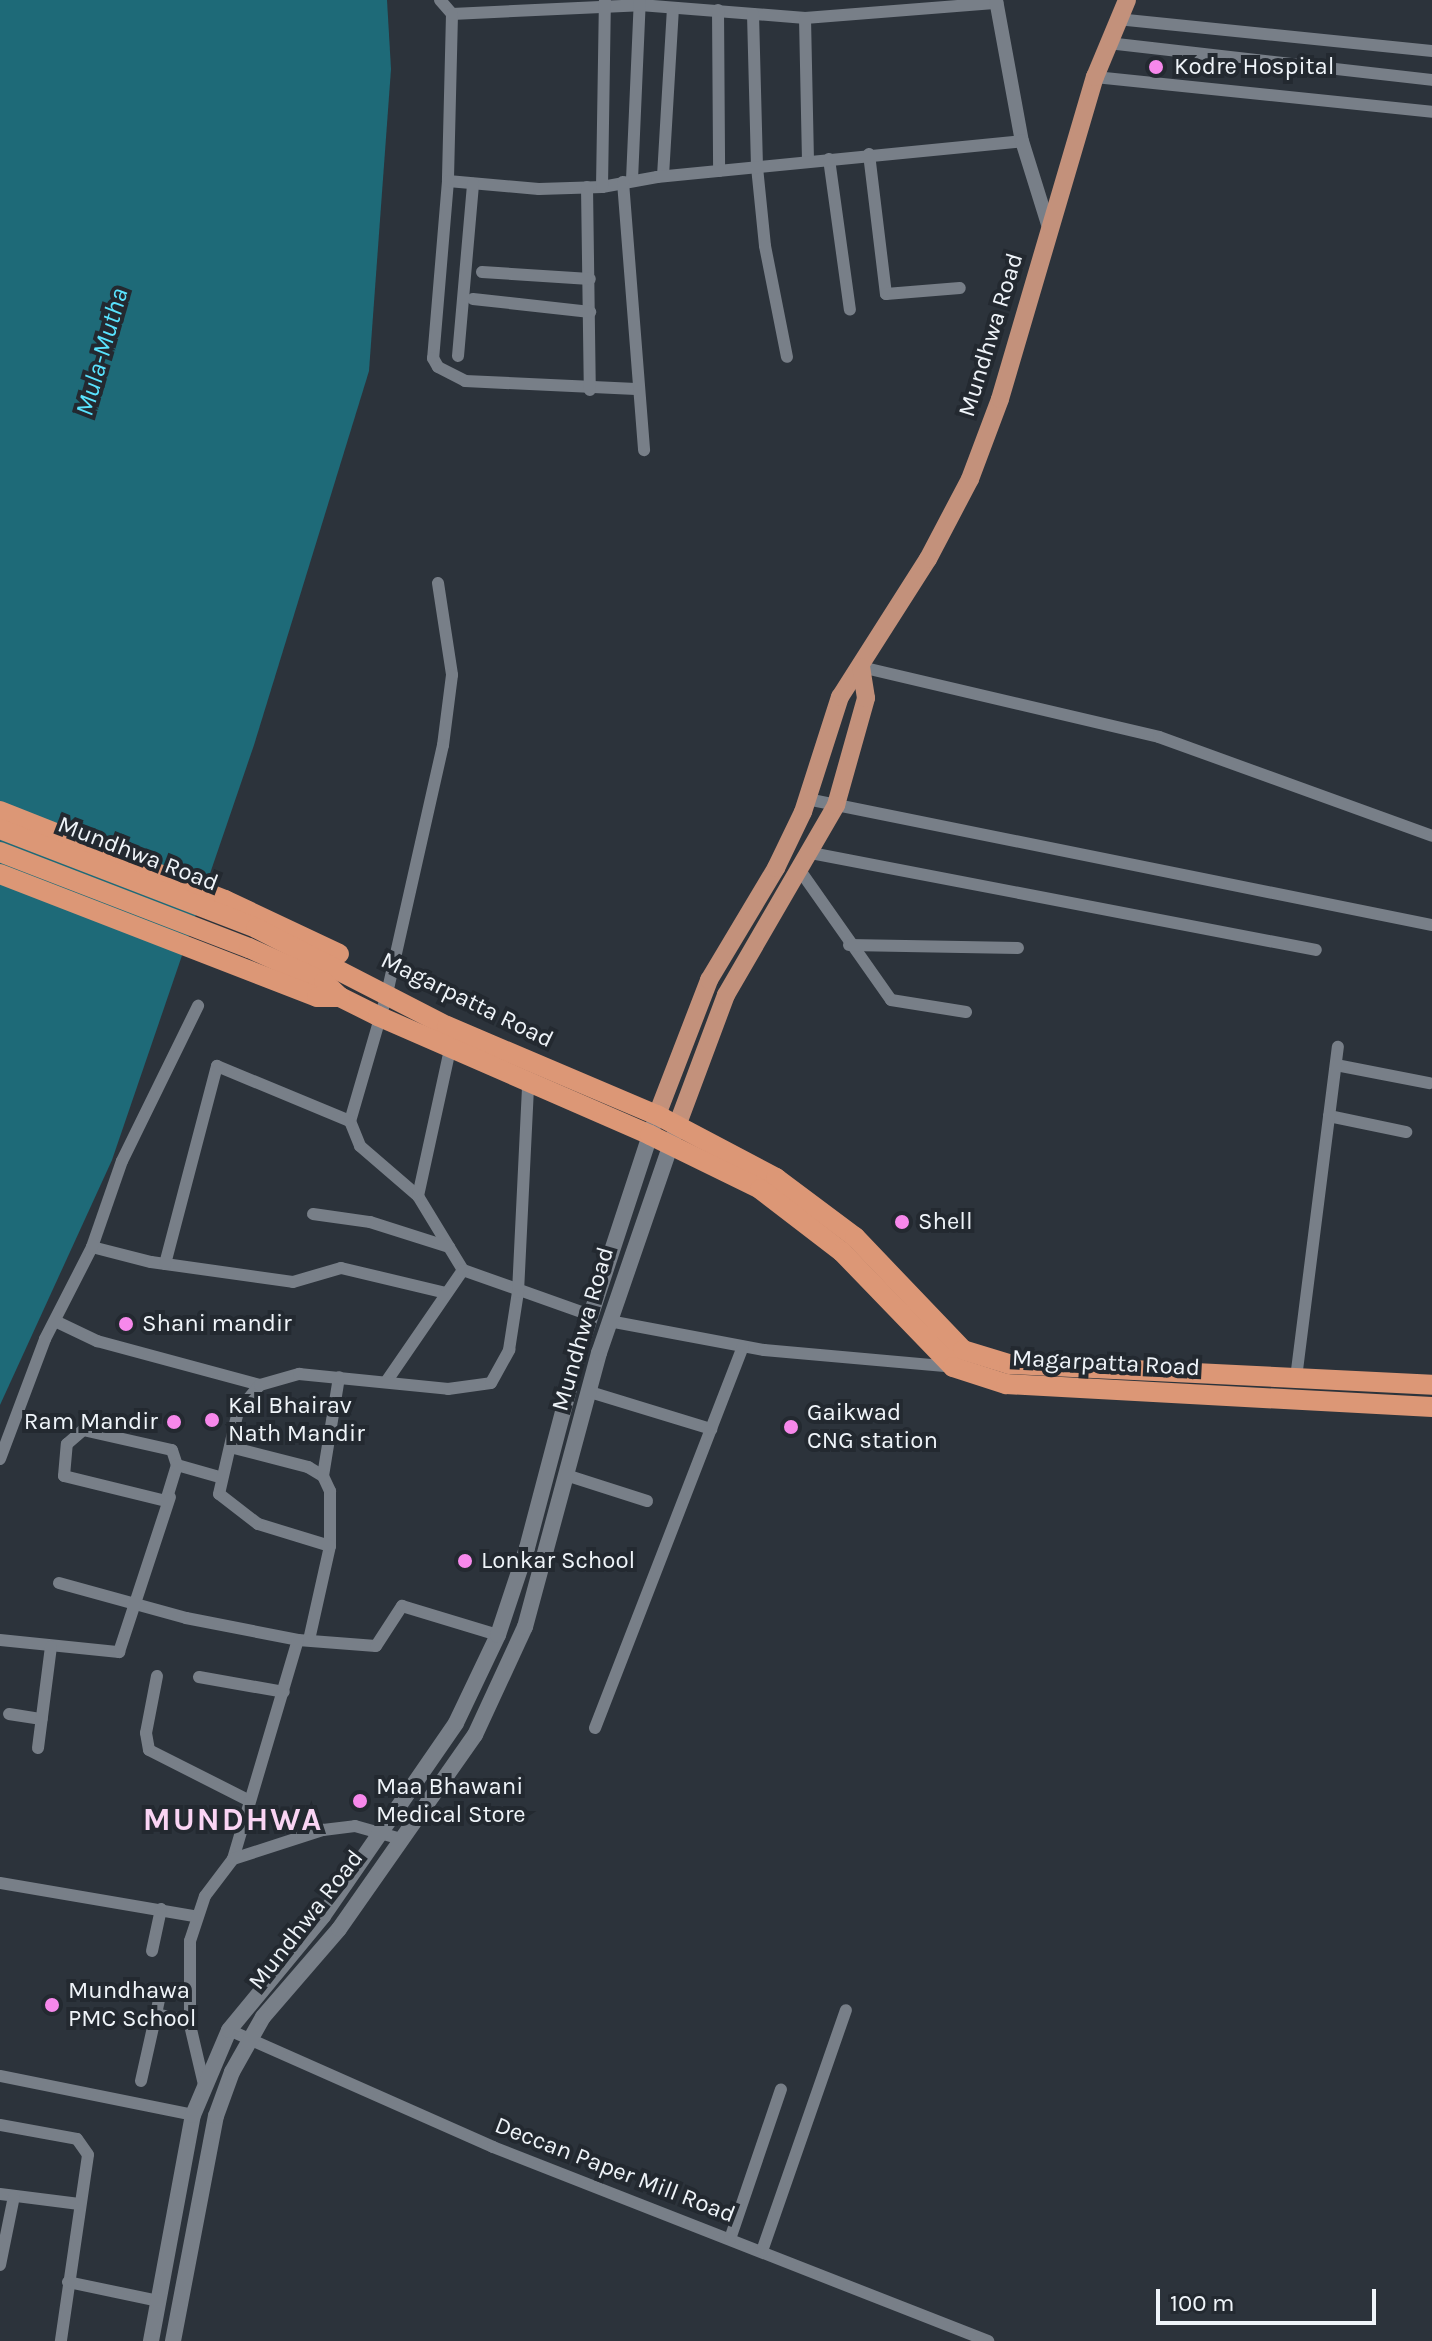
<!DOCTYPE html>
<style>
body{margin:0}
#map{position:relative;width:1432px;height:2341px;overflow:hidden;background:#2c333b;font-family:Karla,sans-serif}
div>[style]{position:absolute}
.water>*{inset:0;background:#1e6a78}
.minor>*{height:12px;margin:-6px;padding:0 6px;transform-origin:6px;border-radius:6px;background:#787f88}
.tertiary>*{height:14px;margin:-7px;padding:0 7px;transform-origin:7px;border-radius:7px;background:#787f88}
.secondary>*{height:16px;margin:-8px;padding:0 8px;transform-origin:8px;border-radius:8px;background:#787f88}
.primary>*{height:18px;margin:-9px;padding:0 9px;transform-origin:9px;border-radius:9px;background:#c3917b}
.trunk>*{height:20px;margin:-10px;padding:0 10px;transform-origin:10px;border-radius:10px;background:#dc9776}
.dots>*{width:22px;height:22px;translate:-50% -50%;box-sizing:border-box;border:4px solid #232930;border-radius:50%}
span{translate:-50% -50%;white-space:nowrap;text-align:center;line-height:1.15;-webkit-text-stroke:8px #232930;paint-order:stroke}
.poi-label{font-size:24px;color:#eff4f9}
.left{translate:0 -50%;text-align:left}
.right{translate:-100% -50%;text-align:right}
.street-label{font-size:24px;color:#eff4f9}
.water-label{font-size:26px;color:#59e3fe;font-style:italic}
.district-label{font-size:32px;color:#fad4f4;font-weight:700;letter-spacing:2px}
.scale{position:absolute;left:1156px;top:2289px;width:220px;height:36px;box-sizing:border-box;border:4px solid #eff4f9;border-top:0;padding-left:10px;font-size:24px;line-height:28px;white-space:nowrap;color:#eff4f9;-webkit-text-stroke:6px #232930;paint-order:stroke}
</style>
<div id="map">
<div class="water">
<i style="clip-path:polygon(0 0,387px 0,391px 69px,369px 371px,254px 745px,112px 1160px,0 1405px)"></i>
</div>
<div class="minor">
<i style="left:440px;top:0;width:18px;rotate:49deg"></i>
<i style="left:452px;top:14px;width:188px;rotate:-2.7deg"></i>
<i style="left:640px;top:5px;width:166px;rotate:4.5deg"></i>
<i style="left:805px;top:18px;width:193px;rotate:-4.5deg"></i>
<i style="left:718px;top:10px;width:161px;rotate:89.6deg"></i>
<i style="left:452px;top:14px;width:167px;rotate:91.4deg"></i>
<i style="left:448px;top:181px;width:178px;rotate:94.8deg"></i>
<i style="left:433px;top:358px;width:10px;rotate:61deg"></i>
<i style="left:438px;top:367px;width:30px;rotate:27deg"></i>
<i style="left:465px;top:381px;width:171px;rotate:2.7deg"></i>
<i style="left:753px;top:14px;width:153px;rotate:88.5deg"></i>
<i style="left:757px;top:167px;width:79px;rotate:84.2deg"></i>
<i style="left:765px;top:246px;width:113px;rotate:78.8deg"></i>
<i style="left:805px;top:18px;width:144px;rotate:88.8deg"></i>
<i style="left:1117px;top:19px;width:317px;rotate:5.8deg"></i>
<i style="left:1108px;top:43px;width:326px;rotate:6.5deg"></i>
<i style="left:1095px;top:77px;width:339px;rotate:5.9deg"></i>
<i style="left:869px;top:154px;width:141px;rotate:83.1deg"></i>
<i style="left:886px;top:294px;width:74px;rotate:-4.6deg"></i>
<i style="left:829px;top:159px;width:152px;rotate:82.1deg"></i>
<i style="left:663px;top:176px;width:168px;rotate:-86.6deg"></i>
<i style="left:632px;top:180px;width:180px;rotate:-87.5deg"></i>
<i style="left:448px;top:181px;width:91px;rotate:5deg"></i>
<i style="left:539px;top:189px;width:63px;rotate:-1.8deg"></i>
<i style="left:602px;top:187px;width:56px;rotate:-10.3deg"></i>
<i style="left:657px;top:177px;width:367px;rotate:-5.6deg"></i>
<i style="left:623px;top:182px;width:269px;rotate:85.5deg"></i>
<i style="left:587px;top:187px;width:203px;rotate:89.2deg"></i>
<i style="left:602px;top:187px;width:187px;rotate:-89.1deg"></i>
<i style="left:482px;top:272px;width:108px;rotate:3.7deg"></i>
<i style="left:473px;top:299px;width:118px;rotate:6.3deg"></i>
<i style="left:458px;top:356px;width:173px;rotate:-85deg"></i>
<i style="left:438px;top:583px;width:93px;rotate:81.3deg"></i>
<i style="left:452px;top:675px;width:71px;rotate:97.3deg"></i>
<i style="left:443px;top:745px;width:255px;rotate:102.7deg"></i>
<i style="left:387px;top:994px;width:132px;rotate:106.2deg"></i>
<i style="left:350px;top:1121px;width:27px;rotate:68deg"></i>
<i style="left:360px;top:1146px;width:77px;rotate:40.8deg"></i>
<i style="left:418px;top:1196px;width:87px;rotate:58.7deg"></i>
<i style="left:463px;top:1270px;width:135px;rotate:19.5deg"></i>
<i style="left:861px;top:667px;width:306px;rotate:13.2deg"></i>
<i style="left:1159px;top:737px;width:290px;rotate:19.9deg"></i>
<i style="left:807px;top:799px;width:638px;rotate:11.4deg"></i>
<i style="left:811px;top:853px;width:514px;rotate:10.87deg"></i>
<i style="left:799px;top:869px;width:160px;rotate:54.9deg"></i>
<i style="left:891px;top:1000px;width:76px;rotate:9.1deg"></i>
<i style="left:849px;top:945px;width:169px;rotate:1deg"></i>
<i style="left:1336px;top:1065px;width:95px;rotate:11deg"></i>
<i style="left:1329px;top:1116px;width:79px;rotate:11.7deg"></i>
<i style="left:418px;top:1196px;width:150px;rotate:-77.7deg"></i>
<i style="left:313px;top:1214px;width:58px;rotate:8deg"></i>
<i style="left:370px;top:1222px;width:83px;rotate:17.6deg"></i>
<i style="left:92px;top:1247px;width:61px;rotate:14.3deg"></i>
<i style="left:151px;top:1262px;width:143px;rotate:8deg"></i>
<i style="left:293px;top:1282px;width:50px;rotate:-16.3deg"></i>
<i style="left:341px;top:1268px;width:108px;rotate:13.4deg"></i>
<i style="left:165px;top:1264px;width:205px;rotate:-75.3deg"></i>
<i style="left:217px;top:1066px;width:144px;rotate:22.5deg"></i>
<i style="left:55px;top:1321px;width:47px;rotate:25.5deg"></i>
<i style="left:97px;top:1341px;width:169px;rotate:15.1deg"></i>
<i style="left:609px;top:1321px;width:158px;rotate:10.6deg"></i>
<i style="left:764px;top:1350px;width:190px;rotate:5.1deg"></i>
<i style="left:1296px;top:1378px;width:334px;rotate:-82.8deg"></i>
<i style="left:386px;top:1382px;width:136px;rotate:-55.5deg"></i>
<i style="left:590px;top:1392px;width:127px;rotate:17deg"></i>
<i style="left:83px;top:1430px;width:91px;rotate:12.7deg"></i>
<i style="left:172px;top:1450px;width:16px;rotate:72deg"></i>
<i style="left:177px;top:1465px;width:38px;rotate:107deg"></i>
<i style="left:166px;top:1501px;width:105px;rotate:-166.2deg"></i>
<i style="left:64px;top:1476px;width:32px;rotate:-85deg"></i>
<i style="left:67px;top:1444px;width:21px;rotate:-41deg"></i>
<i style="left:230px;top:1447px;width:81px;rotate:14.4deg"></i>
<i style="left:308px;top:1467px;width:17px;rotate:31deg"></i>
<i style="left:323px;top:1476px;width:17px;rotate:65deg"></i>
<i style="left:330px;top:1491px;width:55px;rotate:90deg"></i>
<i style="left:330px;top:1546px;width:96px;rotate:102.6deg"></i>
<i style="left:0;top:1459px;width:128px;rotate:-69.4deg"></i>
<i style="left:45px;top:1339px;width:103px;rotate:-62.9deg"></i>
<i style="left:92px;top:1247px;width:91px;rotate:-70.8deg"></i>
<i style="left:122px;top:1161px;width:173px;rotate:-63.9deg"></i>
<i style="left:177px;top:1465px;width:44px;rotate:15.9deg"></i>
<i style="left:323px;top:1476px;width:100px;rotate:-80.8deg"></i>
<i style="left:569px;top:1476px;width:82px;rotate:17.8deg"></i>
<i style="left:330px;top:1546px;width:75px;rotate:-163deg"></i>
<i style="left:258px;top:1524px;width:49px;rotate:-142.4deg"></i>
<i style="left:219px;top:1494px;width:85px;rotate:-77.1deg"></i>
<i style="left:238px;top:1411px;width:34px;rotate:-50deg"></i>
<i style="left:260px;top:1385px;width:41px;rotate:-15.8deg"></i>
<i style="left:299px;top:1374px;width:150px;rotate:5.7deg"></i>
<i style="left:448px;top:1389px;width:43px;rotate:-7.9deg"></i>
<i style="left:491px;top:1383px;width:38px;rotate:-61deg"></i>
<i style="left:509px;top:1350px;width:59px;rotate:-81.2deg"></i>
<i style="left:518px;top:1292px;width:208px;rotate:-87.2deg"></i>
<i style="left:59px;top:1583px;width:132px;rotate:15.4deg"></i>
<i style="left:186px;top:1618px;width:114px;rotate:11.1deg"></i>
<i style="left:298px;top:1640px;width:78px;rotate:4.4deg"></i>
<i style="left:376px;top:1646px;width:48px;rotate:-57deg"></i>
<i style="left:402px;top:1606px;width:100px;rotate:16.8deg"></i>
<i style="left:0;top:1640px;width:120px;rotate:5.8deg"></i>
<i style="left:119px;top:1652px;width:163px;rotate:-71.8deg"></i>
<i style="left:157px;top:1676px;width:58px;rotate:100.9deg"></i>
<i style="left:146px;top:1733px;width:17px;rotate:80deg"></i>
<i style="left:149px;top:1750px;width:111px;rotate:26.8deg"></i>
<i style="left:199px;top:1677px;width:86px;rotate:10deg"></i>
<i style="left:9px;top:1714px;width:33px;rotate:9deg"></i>
<i style="left:595px;top:1728px;width:409px;rotate:-68.8deg"></i>
<i style="left:38px;top:1748px;width:102px;rotate:-82.7deg"></i>
<i style="left:233px;top:1859px;width:228px;rotate:-73.5deg"></i>
<i style="left:0;top:1883px;width:197px;rotate:9.7deg"></i>
<i style="left:152px;top:1951px;width:43px;rotate:-77.9deg"></i>
<i style="left:156px;top:2014px;width:24px;rotate:-78deg"></i>
<i style="left:229px;top:2030px;width:289px;rotate:23.9deg"></i>
<i style="left:493px;top:2147px;width:532px;rotate:21.4deg"></i>
<i style="left:0;top:2076px;width:197px;rotate:11.4deg"></i>
<i style="left:141px;top:2081px;width:69px;rotate:-77.4deg"></i>
<i style="left:156px;top:2014px;width:35px;rotate:12deg"></i>
<i style="left:205px;top:2089px;width:66px;rotate:-103.2deg"></i>
<i style="left:190px;top:2025px;width:84px;rotate:-90deg"></i>
<i style="left:190px;top:1941px;width:47px;rotate:-71.6deg"></i>
<i style="left:205px;top:1896px;width:46px;rotate:-52.9deg"></i>
<i style="left:233px;top:1859px;width:95px;rotate:-17.9deg"></i>
<i style="left:323px;top:1830px;width:32px;rotate:-7deg"></i>
<i style="left:355px;top:1826px;width:48px;rotate:15.8deg"></i>
<i style="left:0;top:2125px;width:78px;rotate:10.3deg"></i>
<i style="left:77px;top:2139px;width:19px;rotate:55deg"></i>
<i style="left:88px;top:2155px;width:188px;rotate:98.3deg"></i>
<i style="left:0;top:2194px;width:80px;rotate:7.2deg"></i>
<i style="left:730px;top:2239px;width:158px;rotate:-71.2deg"></i>
<i style="left:762px;top:2251px;width:255px;rotate:-70.8deg"></i>
<i style="left:0;top:2265px;width:70px;rotate:-78.5deg"></i>
<i style="left:68px;top:2282px;width:92px;rotate:11.9deg"></i>
</div>
<div class="tertiary">
<i style="left:996px;top:0;width:143px;rotate:79.6deg"></i>
<i style="left:1022px;top:141px;width:94px;rotate:72.7deg"></i>
</div>
<div class="secondary">
<i style="left:151px;top:2341px;width:230px;rotate:-79.5deg"></i>
<i style="left:193px;top:2115px;width:92px;rotate:-67deg"></i>
<i style="left:229px;top:2030px;width:148px;rotate:-50.5deg"></i>
<i style="left:323px;top:1916px;width:234px;rotate:-55.4deg"></i>
<i style="left:456px;top:1723px;width:98px;rotate:-64.5deg"></i>
<i style="left:498px;top:1635px;width:92px;rotate:-71.6deg"></i>
<i style="left:527px;top:1548px;width:207px;rotate:-75.2deg"></i>
<i style="left:580px;top:1348px;width:234px;rotate:-71.8deg"></i>
<i style="left:173px;top:2341px;width:229px;rotate:-79.2deg"></i>
<i style="left:216px;top:2116px;width:47px;rotate:-70deg"></i>
<i style="left:232px;top:2072px;width:63px;rotate:-60.6deg"></i>
<i style="left:263px;top:2017px;width:116px;rotate:-49.2deg"></i>
<i style="left:339px;top:1929px;width:237px;rotate:-55deg"></i>
<i style="left:475px;top:1735px;width:119px;rotate:-65.2deg"></i>
<i style="left:525px;top:1627px;width:284px;rotate:-74.9deg"></i>
<i style="left:599px;top:1353px;width:231px;rotate:-71deg"></i>
</div>
<div class="primary">
<i style="left:657px;top:1115px;width:145px;rotate:-68.9deg"></i>
<i style="left:709px;top:980px;width:131px;rotate:-59.1deg"></i>
<i style="left:776px;top:868px;width:62px;rotate:-64.3deg"></i>
<i style="left:803px;top:812px;width:121px;rotate:-72.2deg"></i>
<i style="left:840px;top:697px;width:164px;rotate:-57.5deg"></i>
<i style="left:928px;top:559px;width:90px;rotate:-62.3deg"></i>
<i style="left:970px;top:479px;width:85px;rotate:-69.4deg"></i>
<i style="left:1000px;top:399px;width:336px;rotate:-73.6deg"></i>
<i style="left:1095px;top:77px;width:83px;rotate:-67.4deg"></i>
<i style="left:677px;top:1126px;width:140px;rotate:-69.5deg"></i>
<i style="left:726px;top:995px;width:220px;rotate:-59.9deg"></i>
<i style="left:836px;top:805px;width:111px;rotate:-74.3deg"></i>
<i style="left:866px;top:698px;width:31px;rotate:-99deg"></i>
</div>
<div class="trunk">
<i style="left:0;top:811px;width:242px;rotate:21.6deg"></i>
<i style="left:225px;top:900px;width:126px;rotate:25.3deg"></i>
<i style="left:0;top:829px;width:274px;rotate:21.1deg"></i>
<i style="left:256px;top:928px;width:215px;rotate:27.2deg"></i>
<i style="left:447px;top:1026px;width:228px;rotate:23deg"></i>
<i style="left:657px;top:1115px;width:135px;rotate:27.9deg"></i>
<i style="left:776px;top:1178px;width:99px;rotate:36.8deg"></i>
<i style="left:855px;top:1237px;width:156px;rotate:46.3deg"></i>
<i style="left:963px;top:1350px;width:48px;rotate:16.9deg"></i>
<i style="left:1009px;top:1364px;width:424px;rotate:2.8deg"></i>
<i style="left:0;top:852px;width:267px;rotate:21.1deg"></i>
<i style="left:249px;top:948px;width:82px;rotate:24.4deg"></i>
<i style="left:324px;top:982px;width:22px;rotate:43deg"></i>
<i style="left:340px;top:997px;width:42px;rotate:26.6deg"></i>
<i style="left:378px;top:1016px;width:297px;rotate:23.6deg"></i>
<i style="left:650px;top:1135px;width:123px;rotate:26.1deg"></i>
<i style="left:760px;top:1189px;width:103px;rotate:37.5deg"></i>
<i style="left:842px;top:1252px;width:160px;rotate:46deg"></i>
<i style="left:953px;top:1367px;width:56px;rotate:17.8deg"></i>
<i style="left:1006px;top:1384px;width:427px;rotate:3.1deg"></i>
<i style="left:0;top:874px;width:340px;rotate:21.2deg"></i>
<i style="left:317px;top:997px;width:23px"></i>
</div>
<div class="dots">
<i style="left:1156px;top:67px;background:#f788eb"></i>
<i style="left:902px;top:1222px;background:#f788eb"></i>
<i style="left:126px;top:1324px;background:#f788eb"></i>
<i style="left:212px;top:1420px;background:#f788eb"></i>
<i style="left:174px;top:1422px;background:#f788eb"></i>
<i style="left:791px;top:1427px;background:#f788eb"></i>
<i style="left:465px;top:1561px;background:#f788eb"></i>
<i style="left:360px;top:1801px;background:#f788eb"></i>
<i style="left:52px;top:2005px;background:#f788eb"></i>
</div>
<div class="poi-label">
<span class="left" style="left:1174px;top:67px">Kodre Hospital</span>
<span class="left" style="left:918px;top:1222px">Shell</span>
<span class="left" style="left:142px;top:1324px">Shani mandir</span>
<span class="left" style="left:228px;top:1420px">Kal Bhairav<br>Nath Mandir</span>
<span class="left" style="left:807px;top:1427px">Gaikwad<br>CNG station</span>
<span class="right" style="left:158px;top:1422px">Ram Mandir</span>
<span class="left" style="left:481px;top:1561px">Lonkar School</span>
<span class="left" style="left:376px;top:1801px">Maa Bhawani<br>Medical Store</span>
<span class="left" style="left:68px;top:2005px">Mundhawa<br>PMC School</span>
</div>
<div class="street-label">
<span style="left:991px;top:335px;rotate:-73deg">Mundhwa Road</span>
<span style="left:138px;top:854px;rotate:21deg">Mundhwa Road</span>
<span style="left:467px;top:1000px;rotate:26deg">Magarpatta Road</span>
<span style="left:583px;top:1329px;rotate:-74deg">Mundhwa Road</span>
<span style="left:1106px;top:1363px;rotate:3deg">Magarpatta Road</span>
<span style="left:306px;top:1920px;rotate:-52deg">Mundhwa Road</span>
<span style="left:615px;top:2170px;rotate:21deg">Deccan Paper Mill Road</span>
</div>
<div class="water-label">
<span style="left:102px;top:352px;rotate:-74deg">Mula-Mutha</span>
</div>
<div class="district-label">
<span style="left:233px;top:1820px">MUNDHWA</span>
</div>
<div class="scale">100 m</div>
</div>
